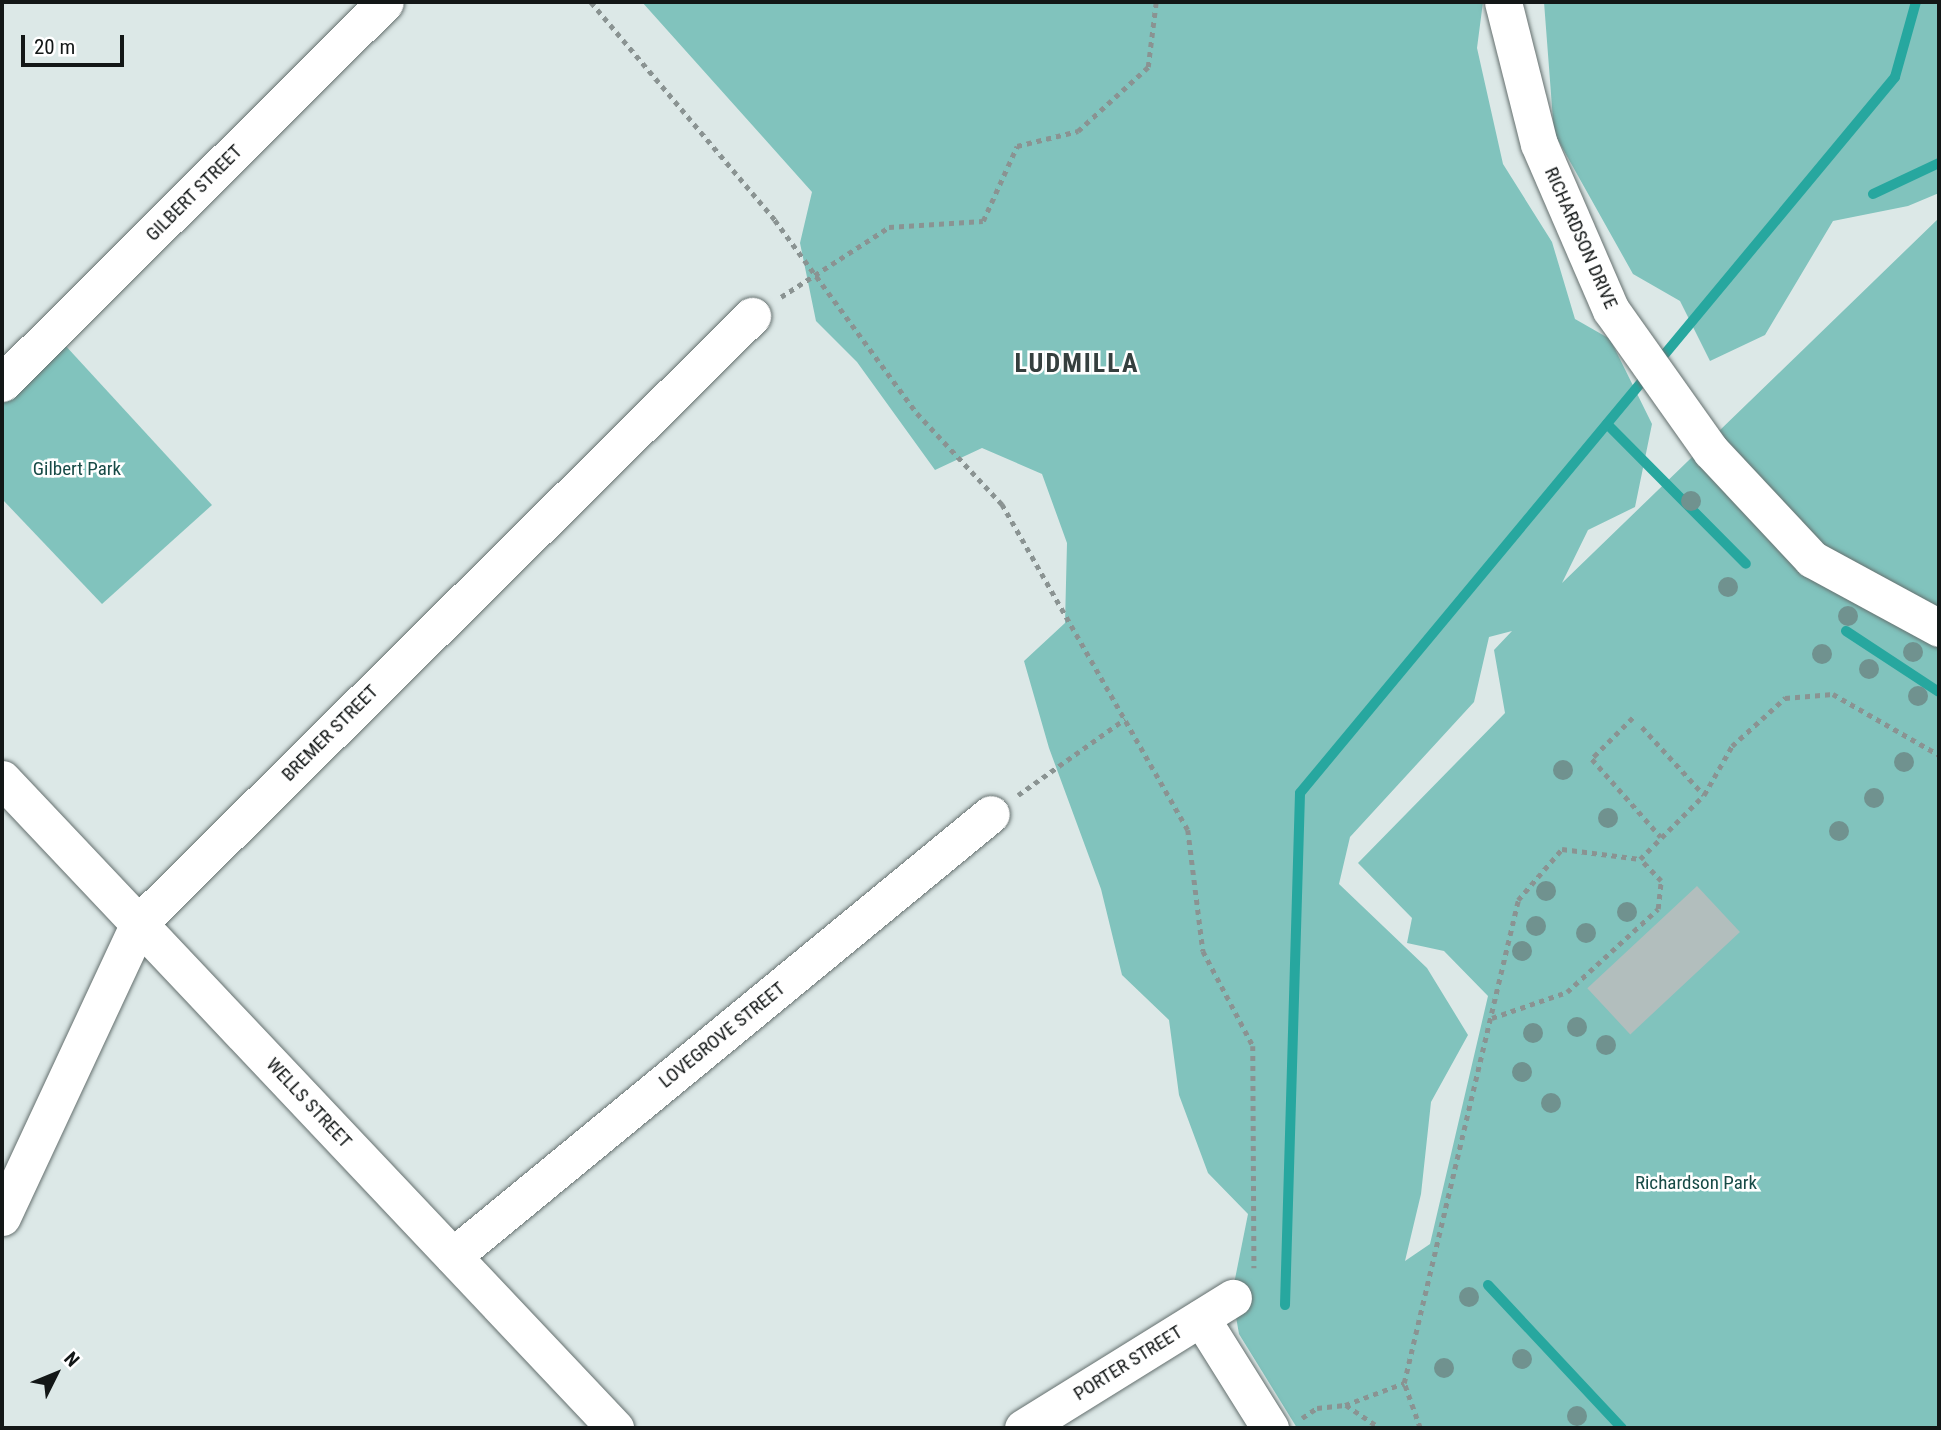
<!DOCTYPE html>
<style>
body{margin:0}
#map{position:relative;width:1941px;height:1430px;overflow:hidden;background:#dce8e7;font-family:"Roboto Condensed",sans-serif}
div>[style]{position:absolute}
.green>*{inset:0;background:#81c3bd}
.stream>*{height:10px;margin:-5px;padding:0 5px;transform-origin:5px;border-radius:5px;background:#27a79f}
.building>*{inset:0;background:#b2bebd;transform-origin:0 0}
.path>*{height:4.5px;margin-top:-2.25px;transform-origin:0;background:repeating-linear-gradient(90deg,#8a9392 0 5px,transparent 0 10px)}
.roads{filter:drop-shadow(0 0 2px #65706f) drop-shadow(0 0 2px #65706f)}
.minor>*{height:37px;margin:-18.5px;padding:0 18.5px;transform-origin:18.5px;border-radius:18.5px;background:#fff}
.trees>*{width:20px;height:20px;margin:-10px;border-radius:50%;background:#70928f}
span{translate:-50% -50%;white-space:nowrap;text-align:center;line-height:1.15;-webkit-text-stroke:5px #fff;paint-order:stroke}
.street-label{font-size:19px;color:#131717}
.park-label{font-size:19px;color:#174b47}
.district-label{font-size:26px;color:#353f3e;font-weight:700;letter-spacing:2px}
.frame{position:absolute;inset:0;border:4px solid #131717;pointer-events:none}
.north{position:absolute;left:21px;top:1339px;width:70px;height:70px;-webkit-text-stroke:5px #fff;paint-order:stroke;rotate:47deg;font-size:19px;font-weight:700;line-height:28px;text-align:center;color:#131717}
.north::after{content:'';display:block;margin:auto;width:24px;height:32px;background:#131717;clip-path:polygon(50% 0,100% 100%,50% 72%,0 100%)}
.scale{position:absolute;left:21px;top:35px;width:103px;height:32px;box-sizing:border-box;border:4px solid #131717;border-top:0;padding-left:9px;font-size:21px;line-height:24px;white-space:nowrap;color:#131717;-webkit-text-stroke:5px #fff;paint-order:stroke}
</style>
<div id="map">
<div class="green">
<i style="clip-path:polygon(evenodd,642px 2px,1483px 2px,1477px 48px,1503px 164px,1552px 242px,1575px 319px,1610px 339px,1652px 424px,1635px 507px,1588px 530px,1562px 583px,1939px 218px,1939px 1428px,1297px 1428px,1239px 1334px,1232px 1294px,1248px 1214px,1208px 1173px,1179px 1095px,1169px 1020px,1122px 975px,1101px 889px,1049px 748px,1024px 661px,1065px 623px,1067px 543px,1042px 474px,982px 448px,935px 470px,857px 362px,816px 321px,800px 243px,812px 192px,642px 2px,1512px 631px,1494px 650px,1505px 713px,1358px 863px,1412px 918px,1407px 943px,1444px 951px,1488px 996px,1430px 1244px,1405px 1261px,1421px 1194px,1431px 1102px,1468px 1035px,1427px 968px,1339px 884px,1350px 837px,1474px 702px,1489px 637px,1512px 631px)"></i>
<i style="clip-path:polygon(1544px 2px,1939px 2px,1939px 193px,1908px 206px,1833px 221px,1765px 335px,1710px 361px,1680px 301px,1633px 274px,1554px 133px)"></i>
<i style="clip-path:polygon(64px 344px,212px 505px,102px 604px,2px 499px,2px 405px)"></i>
</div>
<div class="stream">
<i style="left:1873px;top:194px;width:73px;rotate:-25.2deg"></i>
<i style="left:1607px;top:424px;width:197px;rotate:45.2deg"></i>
<i style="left:1846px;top:631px;width:111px;rotate:33.3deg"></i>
<i style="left:1488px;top:1285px;width:196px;rotate:46.9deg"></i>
<i style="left:1285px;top:1305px;width:512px;rotate:-88.32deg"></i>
<i style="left:1300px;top:793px;width:931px;rotate:-50.27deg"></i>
<i style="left:1895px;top:77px;width:78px;rotate:-74.4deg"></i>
</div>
<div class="building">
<i style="left:1697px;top:886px;width:63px;height:150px;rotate:47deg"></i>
</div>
<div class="path">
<i style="left:591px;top:2px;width:285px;rotate:49.8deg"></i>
<i style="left:775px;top:220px;width:240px;rotate:53.7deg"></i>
<i style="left:917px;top:413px;width:125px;rotate:47deg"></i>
<i style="left:1002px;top:504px;width:375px;rotate:60.3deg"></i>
<i style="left:1188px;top:830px;width:122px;rotate:82.9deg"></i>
<i style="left:1203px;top:951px;width:107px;rotate:62.2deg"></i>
<i style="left:1253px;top:1046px;width:222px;rotate:89.7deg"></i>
<i style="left:781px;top:297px;width:129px;rotate:-32.9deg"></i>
<i style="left:889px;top:227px;width:94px;rotate:-3.7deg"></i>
<i style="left:983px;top:221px;width:82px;rotate:-65.6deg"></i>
<i style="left:1017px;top:146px;width:63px;rotate:-13.8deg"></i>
<i style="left:1078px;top:131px;width:95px;rotate:-42.4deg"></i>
<i style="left:1148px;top:67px;width:65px;rotate:-83deg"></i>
<i style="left:1633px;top:718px;width:58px;rotate:135deg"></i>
<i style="left:1592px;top:759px;width:104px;rotate:48.5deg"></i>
<i style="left:1642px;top:727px;width:92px;rotate:47.6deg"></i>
<i style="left:1018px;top:795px;width:131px;rotate:-35.4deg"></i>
<i style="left:1492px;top:1018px;width:79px;rotate:-19.1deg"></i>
<i style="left:1567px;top:992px;width:123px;rotate:-42.4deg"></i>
<i style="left:1658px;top:909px;width:28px;rotate:-84deg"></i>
<i style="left:1661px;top:881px;width:30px;rotate:-134deg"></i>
<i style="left:1346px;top:1405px;width:41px;rotate:34.1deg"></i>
<i style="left:1302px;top:1418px;width:18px;rotate:-34deg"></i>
<i style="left:1317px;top:1408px;width:28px;rotate:-6deg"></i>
<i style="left:1345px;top:1405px;width:63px;rotate:-20.4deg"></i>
<i style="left:1420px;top:1428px;width:48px;rotate:-109.6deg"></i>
<i style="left:1404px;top:1383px;width:496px;rotate:-76.7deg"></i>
<i style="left:1518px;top:900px;width:67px;rotate:-49.2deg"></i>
<i style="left:1562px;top:849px;width:79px;rotate:7.3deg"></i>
<i style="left:1640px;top:859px;width:91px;rotate:-45deg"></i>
<i style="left:1704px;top:795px;width:56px;rotate:-60.3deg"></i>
<i style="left:1732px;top:746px;width:72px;rotate:-42.2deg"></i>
<i style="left:1785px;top:698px;width:48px;rotate:-4.8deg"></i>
<i style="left:1833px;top:694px;width:122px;rotate:29.9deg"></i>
</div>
<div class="roads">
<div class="minor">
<i style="left:1503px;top:2px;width:146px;rotate:75.8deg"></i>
<i style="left:1539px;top:144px;width:181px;rotate:66.6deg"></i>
<i style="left:1611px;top:310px;width:173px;rotate:54.7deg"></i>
<i style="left:1711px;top:451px;width:148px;rotate:46.9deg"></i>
<i style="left:1812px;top:559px;width:145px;rotate:28.5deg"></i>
<i style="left:2px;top:383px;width:540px;rotate:-44.85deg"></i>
<i style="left:2px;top:779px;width:893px;rotate:46.63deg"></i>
<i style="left:2px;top:1217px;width:324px;rotate:-65deg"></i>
<i style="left:139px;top:923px;width:863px;rotate:-44.72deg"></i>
<i style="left:453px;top:1256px;width:696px;rotate:-39.41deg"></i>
<i style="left:1201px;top:1318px;width:130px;rotate:57.9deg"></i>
<i style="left:1023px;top:1428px;width:247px;rotate:-31.8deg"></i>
</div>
</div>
<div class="trees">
<i style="left:1691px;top:501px"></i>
<i style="left:1728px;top:587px"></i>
<i style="left:1848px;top:616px"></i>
<i style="left:1913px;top:652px"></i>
<i style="left:1822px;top:654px"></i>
<i style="left:1869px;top:669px"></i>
<i style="left:1918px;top:696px"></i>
<i style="left:1904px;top:762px"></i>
<i style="left:1563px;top:770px"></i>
<i style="left:1874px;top:798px"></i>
<i style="left:1608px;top:818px"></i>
<i style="left:1839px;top:831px"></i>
<i style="left:1546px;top:891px"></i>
<i style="left:1627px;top:912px"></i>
<i style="left:1536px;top:926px"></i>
<i style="left:1586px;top:933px"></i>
<i style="left:1522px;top:951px"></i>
<i style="left:1577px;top:1027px"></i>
<i style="left:1533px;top:1033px"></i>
<i style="left:1606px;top:1045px"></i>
<i style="left:1522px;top:1072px"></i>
<i style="left:1551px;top:1103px"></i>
<i style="left:1469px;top:1297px"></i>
<i style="left:1522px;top:1359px"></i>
<i style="left:1444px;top:1368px"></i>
<i style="left:1577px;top:1416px"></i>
</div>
<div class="street-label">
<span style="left:194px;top:193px;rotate:-45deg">GILBERT STREET</span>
<span style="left:1581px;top:238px;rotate:66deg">RICHARDSON DRIVE</span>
<span style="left:330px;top:733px;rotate:-45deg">BREMER STREET</span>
<span style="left:722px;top:1035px;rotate:-39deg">LOVEGROVE STREET</span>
<span style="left:309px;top:1103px;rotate:47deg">WELLS STREET</span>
<span style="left:1128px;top:1363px;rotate:-32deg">PORTER STREET</span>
</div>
<div class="park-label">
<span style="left:77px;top:469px">Gilbert Park</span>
<span style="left:1696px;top:1183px">Richardson Park</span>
</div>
<div class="district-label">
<span style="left:1077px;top:364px">LUDMILLA</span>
</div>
<div class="frame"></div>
<div class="north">N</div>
<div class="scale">20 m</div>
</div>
